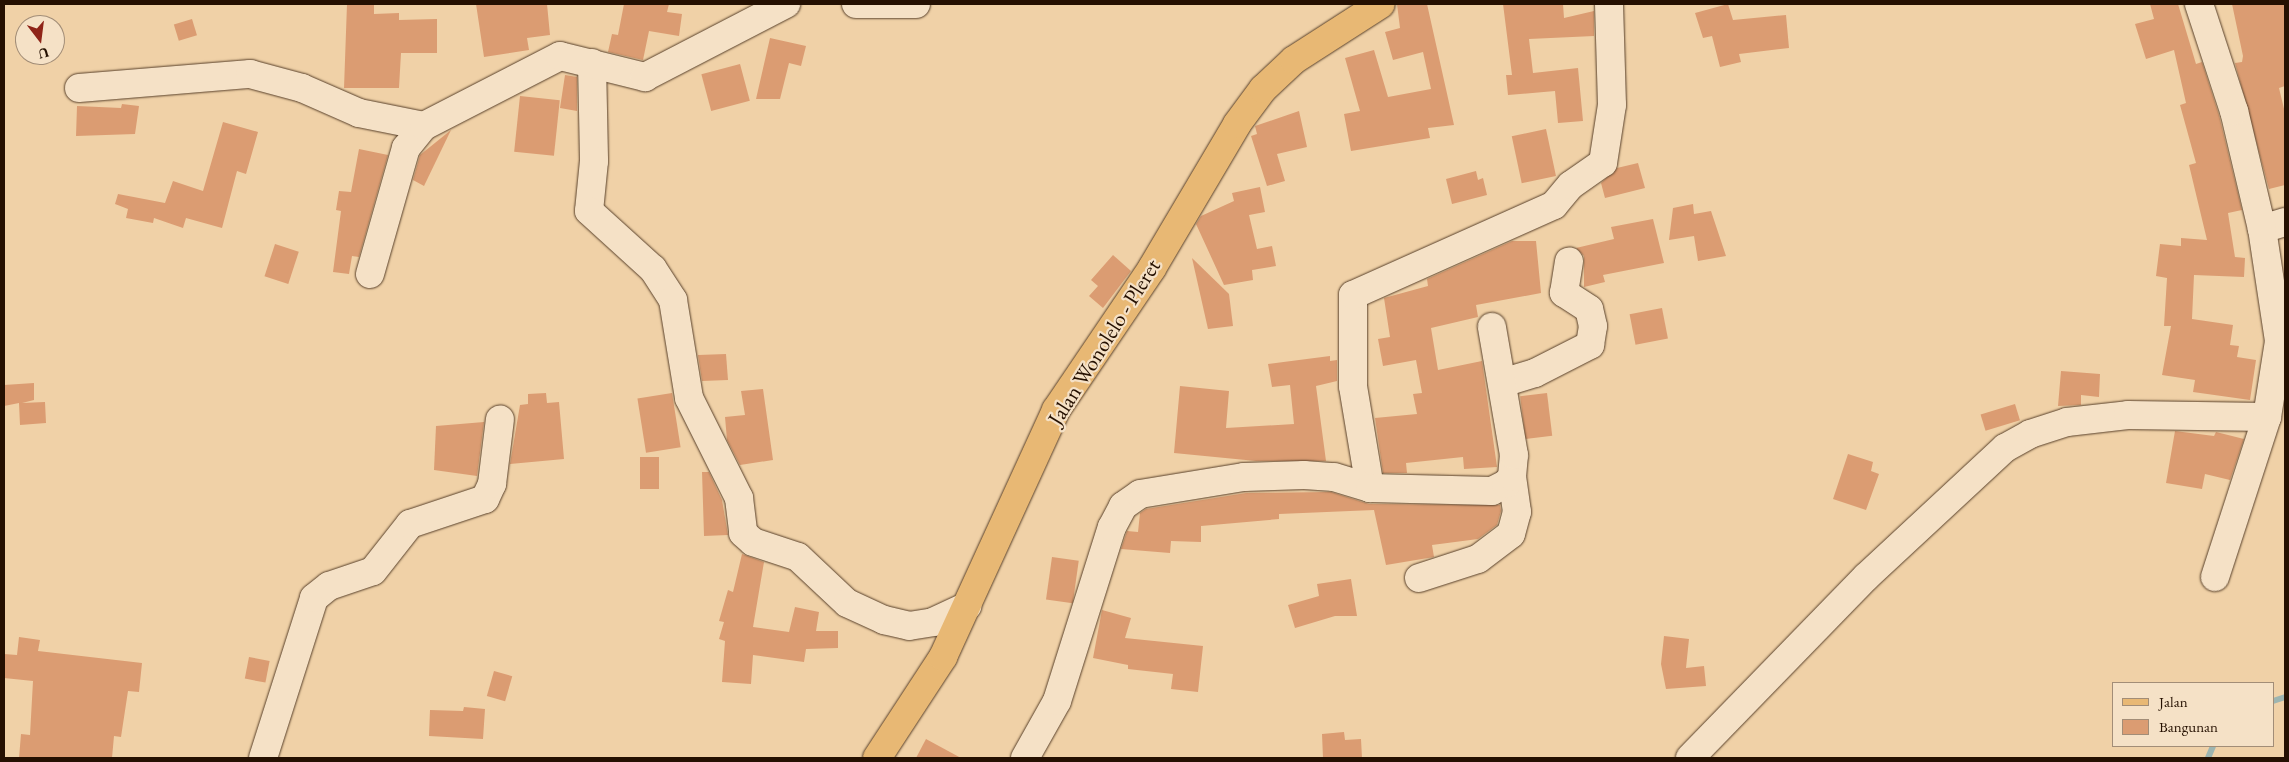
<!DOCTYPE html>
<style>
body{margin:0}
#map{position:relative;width:2289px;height:762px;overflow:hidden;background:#f0d1a7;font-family:"EB Garamond",serif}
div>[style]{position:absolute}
.stream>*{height:6px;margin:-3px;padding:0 3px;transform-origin:3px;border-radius:3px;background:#9db5b1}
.building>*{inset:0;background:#db9c72;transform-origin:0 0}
.roads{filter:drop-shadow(0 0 1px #58402a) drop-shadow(0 0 1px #58402a)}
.minor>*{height:28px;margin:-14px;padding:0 14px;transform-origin:14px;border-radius:14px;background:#f5e1c6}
.major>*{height:28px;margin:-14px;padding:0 14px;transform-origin:14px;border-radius:14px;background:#e8b874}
span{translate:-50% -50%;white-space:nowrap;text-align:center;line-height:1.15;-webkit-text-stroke:4.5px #f5e1c6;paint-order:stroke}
.street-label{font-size:22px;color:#251001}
.frame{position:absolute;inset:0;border:5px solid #251001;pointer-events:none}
.legend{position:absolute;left:2112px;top:682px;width:162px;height:65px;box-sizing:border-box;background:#f5e1c6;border:1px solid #a28d77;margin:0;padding:6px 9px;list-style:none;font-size:15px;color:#251001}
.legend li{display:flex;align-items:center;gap:10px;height:25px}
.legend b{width:25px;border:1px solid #a28d77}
.north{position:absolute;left:15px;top:15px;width:50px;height:50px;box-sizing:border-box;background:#f5e1c6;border:1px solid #a28d77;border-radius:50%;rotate:165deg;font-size:14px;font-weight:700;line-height:20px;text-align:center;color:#251001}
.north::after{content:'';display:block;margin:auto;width:18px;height:22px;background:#8f2418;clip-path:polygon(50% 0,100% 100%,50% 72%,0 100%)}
</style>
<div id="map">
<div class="stream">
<i style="left:2273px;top:701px;width:13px;rotate:-18deg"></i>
<i style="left:2208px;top:758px;width:13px;rotate:-67deg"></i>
</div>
<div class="building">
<i style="clip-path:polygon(347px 4px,374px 4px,374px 14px,399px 13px,399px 20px,437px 19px,437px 53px,401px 53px,399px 88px,344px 88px)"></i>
<i style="clip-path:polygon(476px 4px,547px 4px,550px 35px,527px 38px,529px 50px,484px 57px)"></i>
<i style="clip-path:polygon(624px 4px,669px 4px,667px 12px,682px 14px,679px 36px,649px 31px,643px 60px,608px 52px,612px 34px,618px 35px)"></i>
<i style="clip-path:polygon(1397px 4px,1427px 4px,1454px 125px,1428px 128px,1430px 138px,1351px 151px,1344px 114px,1360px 111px,1345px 58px,1374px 50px,1388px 97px,1431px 89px,1423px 52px,1393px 60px,1385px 32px,1400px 28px)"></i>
<i style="clip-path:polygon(1503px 4px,1563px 4px,1564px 18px,1594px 11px,1594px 36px,1529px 39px,1533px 73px,1578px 68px,1583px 121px,1558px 123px,1555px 91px,1508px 95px,1506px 75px,1512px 75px)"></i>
<i style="clip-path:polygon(1728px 4px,1733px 20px,1786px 15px,1789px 48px,1739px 54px,1741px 62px,1720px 67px,1712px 36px,1703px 38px,1695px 13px)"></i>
<i style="clip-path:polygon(2150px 4px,2178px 4px,2196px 64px,2202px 62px,2219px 115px,2242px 210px,2228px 213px,2235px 257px,2245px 258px,2244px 277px,2194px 275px,2192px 319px,2233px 325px,2230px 345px,2239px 346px,2237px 357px,2256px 360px,2250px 400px,2193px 392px,2195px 380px,2162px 375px,2171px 326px,2164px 326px,2167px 278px,2156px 276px,2160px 244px,2181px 246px,2181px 238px,2207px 240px,2189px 165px,2196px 163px,2180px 105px,2186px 103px,2174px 50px,2146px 59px,2135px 24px,2154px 19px)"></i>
<i style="clip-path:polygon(2232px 4px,2285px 4px,2285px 86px,2279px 88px,2285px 113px,2285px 185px,2269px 189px,2235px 63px,2242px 62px,2243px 56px)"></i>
<i style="left:192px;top:19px;width:17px;height:19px;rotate:73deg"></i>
<i style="clip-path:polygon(770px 38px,806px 46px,801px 66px,789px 63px,780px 99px,756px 99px)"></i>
<i style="left:740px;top:64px;width:38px;height:40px;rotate:75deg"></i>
<i style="clip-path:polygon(565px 75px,577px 77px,577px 111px,560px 108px)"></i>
<i style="left:520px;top:96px;width:40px;height:56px;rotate:6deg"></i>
<i style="clip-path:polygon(122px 104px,139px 106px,135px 134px,76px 136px,77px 106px,121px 108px)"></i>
<i style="clip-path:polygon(1299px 111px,1307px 147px,1277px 154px,1285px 181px,1267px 186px,1251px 136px,1257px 134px,1255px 126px)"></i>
<i style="clip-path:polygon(223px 122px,258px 132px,246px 174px,237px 171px,222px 228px,186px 218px,183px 228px,154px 218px,153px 223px,126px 218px,128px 209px,115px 204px,118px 194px,165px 203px,173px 181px,203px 191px)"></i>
<i style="left:1546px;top:129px;width:48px;height:35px;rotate:78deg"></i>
<i style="clip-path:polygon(451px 130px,424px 186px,413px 180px,420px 155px)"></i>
<i style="clip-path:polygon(359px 149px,388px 155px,359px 257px,352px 256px,349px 274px,333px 272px,341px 211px,336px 210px,339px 191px,351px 192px)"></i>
<i style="clip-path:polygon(1638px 163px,1645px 188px,1605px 198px,1601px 183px,1617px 168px)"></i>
<i style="clip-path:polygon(1476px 171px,1478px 180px,1483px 178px,1487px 195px,1452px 204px,1446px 179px)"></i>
<i style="clip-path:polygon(1260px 187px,1265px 212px,1249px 215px,1257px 249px,1272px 246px,1276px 266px,1252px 270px,1253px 280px,1224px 285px,1196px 224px,1201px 216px,1234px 201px,1232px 193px)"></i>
<i style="clip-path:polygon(1693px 204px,1694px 214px,1711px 211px,1726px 256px,1698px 261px,1694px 236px,1669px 240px,1673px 208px)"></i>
<i style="clip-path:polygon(1653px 219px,1664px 263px,1603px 275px,1605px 282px,1584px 287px,1584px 256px,1576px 248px,1614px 239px,1611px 227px)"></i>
<i style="clip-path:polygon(1512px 241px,1536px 241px,1541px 293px,1476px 305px,1478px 317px,1431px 328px,1438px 370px,1482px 361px,1497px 467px,1464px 469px,1463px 457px,1406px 463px,1407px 473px,1383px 473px,1375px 418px,1417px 414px,1413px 394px,1422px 393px,1416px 360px,1383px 366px,1378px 339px,1390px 337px,1384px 298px,1428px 286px,1427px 279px)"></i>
<i style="left:275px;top:244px;width:25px;height:34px;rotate:18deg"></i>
<i style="clip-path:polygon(1113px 255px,1131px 271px,1103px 308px,1089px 296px,1098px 286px,1091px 280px)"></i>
<i style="clip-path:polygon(1192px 258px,1229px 294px,1233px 326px,1208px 329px)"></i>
<i style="left:1662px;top:308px;width:31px;height:33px;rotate:79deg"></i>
<i style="clip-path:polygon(726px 354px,728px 380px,702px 381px,698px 355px)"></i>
<i style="clip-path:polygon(1330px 356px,1330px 361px,1337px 360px,1337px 381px,1316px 386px,1326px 461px,1256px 461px,1174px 453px,1180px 386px,1229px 391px,1226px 428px,1294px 424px,1290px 385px,1272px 387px,1268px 364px)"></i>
<i style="clip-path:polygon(2061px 371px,2100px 374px,2099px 397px,2081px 395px,2081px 405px,2058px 406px)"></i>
<i style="clip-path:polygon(34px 383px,34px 400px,22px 403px,45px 402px,46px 423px,20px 425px,19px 403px,4px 406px,4px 385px)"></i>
<i style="clip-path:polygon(763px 389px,773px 460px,740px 465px,727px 440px,725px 417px,745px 415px,741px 391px)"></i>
<i style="clip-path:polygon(546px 393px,547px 403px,559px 402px,564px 459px,510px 464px,520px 405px,528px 404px,528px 394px)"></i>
<i style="left:672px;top:393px;width:55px;height:35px;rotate:81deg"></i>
<i style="left:1547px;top:393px;width:43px;height:27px;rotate:83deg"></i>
<i style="left:2015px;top:404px;width:17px;height:36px;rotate:73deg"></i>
<i style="clip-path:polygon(484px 422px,477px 476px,434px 470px,436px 426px)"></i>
<i style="clip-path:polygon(2175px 431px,2214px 436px,2216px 432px,2244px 439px,2230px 480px,2205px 474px,2202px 489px,2166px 483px)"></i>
<i style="clip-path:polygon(1848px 454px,1873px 462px,1871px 471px,1879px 474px,1866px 510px,1833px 499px)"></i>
<i style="left:640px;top:457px;width:19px;height:32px"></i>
<i style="clip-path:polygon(702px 472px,709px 472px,722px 500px,728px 535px,704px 536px)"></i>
<i style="clip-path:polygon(1331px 492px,1369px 504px,1500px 505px,1501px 511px,1497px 525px,1478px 539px,1432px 545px,1434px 557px,1386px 565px,1374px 510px,1279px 514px,1279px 519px,1201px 526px,1201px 542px,1171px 541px,1170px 553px,1121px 549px,1127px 531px,1138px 532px,1140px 513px,1146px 509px,1246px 493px)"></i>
<i style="clip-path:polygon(742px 554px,764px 562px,753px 627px,789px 632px,795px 607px,819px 612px,816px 631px,838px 631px,838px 648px,806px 649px,804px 662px,753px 655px,751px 684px,722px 682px,725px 641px,719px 639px,724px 622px,719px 621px,728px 590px,733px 592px)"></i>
<i style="left:1052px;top:557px;width:27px;height:43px;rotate:8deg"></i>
<i style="clip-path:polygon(1351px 579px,1357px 616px,1335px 616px,1295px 628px,1288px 605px,1319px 596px,1317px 584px)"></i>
<i style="clip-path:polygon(1102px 610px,1131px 618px,1125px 638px,1203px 646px,1198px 692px,1171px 689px,1173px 674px,1128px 669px,1128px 665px,1093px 658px)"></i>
<i style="clip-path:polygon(1664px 636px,1689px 639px,1686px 668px,1704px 666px,1706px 686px,1666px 689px,1661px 664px)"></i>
<i style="clip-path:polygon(19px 637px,40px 640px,38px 651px,142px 663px,139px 692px,128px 691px,121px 737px,114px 736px,112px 758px,19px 758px,21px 734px,30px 735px,33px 681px,4px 678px,4px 654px,17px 655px)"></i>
<i style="left:249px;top:657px;width:21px;height:22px;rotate:11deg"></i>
<i style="left:494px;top:671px;width:19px;height:26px;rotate:16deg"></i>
<i style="clip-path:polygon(464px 707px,485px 709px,483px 739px,429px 736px,430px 710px,463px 711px)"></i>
<i style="clip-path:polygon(1344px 732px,1345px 740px,1361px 739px,1362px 758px,1323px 758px,1322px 734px)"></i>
<i style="clip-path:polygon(926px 739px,961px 758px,916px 758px)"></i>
</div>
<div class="roads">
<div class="minor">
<i style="left:856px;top:4px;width:60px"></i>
<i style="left:592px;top:63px;width:98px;rotate:88.8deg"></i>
<i style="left:594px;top:161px;width:50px;rotate:95.7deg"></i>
<i style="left:589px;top:211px;width:86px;rotate:42.2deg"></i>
<i style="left:653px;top:269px;width:37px;rotate:57deg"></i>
<i style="left:673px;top:300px;width:99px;rotate:80.7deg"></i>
<i style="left:689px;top:398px;width:112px;rotate:63.4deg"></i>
<i style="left:739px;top:498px;width:35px;rotate:83deg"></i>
<i style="left:743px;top:533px;width:13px;rotate:42deg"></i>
<i style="left:753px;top:542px;width:47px;rotate:18.4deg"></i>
<i style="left:798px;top:557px;width:67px;rotate:43.2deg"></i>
<i style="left:847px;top:603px;width:41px;rotate:24.7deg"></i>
<i style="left:884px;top:620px;width:26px;rotate:13deg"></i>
<i style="left:909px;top:626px;width:24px;rotate:-9deg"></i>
<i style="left:933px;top:622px;width:38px;rotate:-25deg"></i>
<i style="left:79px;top:88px;width:172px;rotate:-4.7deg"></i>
<i style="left:250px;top:74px;width:54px;rotate:15.1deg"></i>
<i style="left:302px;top:88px;width:62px;rotate:23.7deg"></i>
<i style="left:359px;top:113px;width:66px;rotate:11.3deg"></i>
<i style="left:2262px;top:229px;width:24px;rotate:-17deg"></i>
<i style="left:370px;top:274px;width:131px;rotate:-74.1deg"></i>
<i style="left:406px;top:148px;width:28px;rotate:-51deg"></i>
<i style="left:424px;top:126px;width:153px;rotate:-27.2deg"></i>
<i style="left:560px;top:56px;width:88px;rotate:13.9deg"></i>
<i style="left:645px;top:77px;width:159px;rotate:-27.4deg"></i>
<i style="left:1502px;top:383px;width:34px;rotate:-17deg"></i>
<i style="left:1535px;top:373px;width:62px;rotate:-27deg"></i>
<i style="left:1590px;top:345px;width:19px;rotate:-81deg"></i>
<i style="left:1593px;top:326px;width:17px;rotate:-103deg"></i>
<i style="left:1589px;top:309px;width:30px;rotate:-147deg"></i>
<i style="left:1564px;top:293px;width:32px;rotate:-81deg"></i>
<i style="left:1370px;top:488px;width:103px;rotate:-99.5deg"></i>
<i style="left:1353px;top:386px;width:91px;rotate:-90deg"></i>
<i style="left:1353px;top:295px;width:220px;rotate:-24.1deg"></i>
<i style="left:1554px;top:205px;width:26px;rotate:-50deg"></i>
<i style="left:1571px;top:185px;width:39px;rotate:-35deg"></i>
<i style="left:1603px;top:163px;width:59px;rotate:-81.2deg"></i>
<i style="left:1612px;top:105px;width:101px;rotate:-91.7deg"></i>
<i style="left:2215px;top:577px;width:168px;rotate:-72deg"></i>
<i style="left:1419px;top:578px;width:62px;rotate:-17.9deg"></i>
<i style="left:1478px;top:559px;width:41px;rotate:-37.1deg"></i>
<i style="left:1511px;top:534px;width:23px;rotate:-75deg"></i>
<i style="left:1517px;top:512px;width:35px;rotate:-98deg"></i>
<i style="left:263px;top:758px;width:168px;rotate:-72.3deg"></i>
<i style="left:314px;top:598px;width:19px;rotate:-39deg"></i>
<i style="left:329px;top:586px;width:46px;rotate:-18.8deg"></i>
<i style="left:373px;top:571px;width:60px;rotate:-51.8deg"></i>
<i style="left:410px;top:524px;width:79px;rotate:-18.4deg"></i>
<i style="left:485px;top:499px;width:17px;rotate:-65deg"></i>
<i style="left:492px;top:484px;width:65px;rotate:-83deg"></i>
<i style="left:1025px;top:758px;width:65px;rotate:-60.7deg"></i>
<i style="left:1057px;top:701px;width:182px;rotate:-72.5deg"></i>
<i style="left:1112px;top:527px;width:24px;rotate:-62deg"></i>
<i style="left:1123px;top:506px;width:21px;rotate:-35deg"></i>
<i style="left:1140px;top:494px;width:105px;rotate:-9.3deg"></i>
<i style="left:1244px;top:477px;width:60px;rotate:-1.9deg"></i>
<i style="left:1304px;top:475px;width:30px;rotate:4deg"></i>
<i style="left:1334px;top:477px;width:38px;rotate:17deg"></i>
<i style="left:1370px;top:488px;width:122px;rotate:1.4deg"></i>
<i style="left:1492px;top:491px;width:16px;rotate:-27deg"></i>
<i style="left:1506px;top:484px;width:9px;rotate:-49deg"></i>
<i style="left:1512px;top:477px;width:22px;rotate:-85deg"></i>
<i style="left:1514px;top:455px;width:130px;rotate:-99.8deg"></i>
<i style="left:1690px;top:758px;width:252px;rotate:-45.8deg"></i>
<i style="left:1866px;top:577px;width:190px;rotate:-42.9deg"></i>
<i style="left:2005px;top:448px;width:29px;rotate:-29deg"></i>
<i style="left:2030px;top:434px;width:39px;rotate:-18deg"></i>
<i style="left:2067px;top:422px;width:61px;rotate:-6.5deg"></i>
<i style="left:2128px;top:415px;width:139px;rotate:0.8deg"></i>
<i style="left:2267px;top:417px;width:77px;rotate:-81deg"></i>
<i style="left:2279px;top:341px;width:113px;rotate:-98.6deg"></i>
<i style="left:2262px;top:229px;width:121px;rotate:-103.3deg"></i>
<i style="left:2234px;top:111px;width:113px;rotate:-108.1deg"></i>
</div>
<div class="major">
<i style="left:877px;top:758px;width:121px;rotate:-56.8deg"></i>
<i style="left:943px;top:657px;width:272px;rotate:-65.4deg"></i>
<i style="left:1056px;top:410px;width:171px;rotate:-55.9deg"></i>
<i style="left:1152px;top:268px;width:167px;rotate:-59.4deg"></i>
<i style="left:1237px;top:124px;width:44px;rotate:-53.4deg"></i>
<i style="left:1263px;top:89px;width:42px;rotate:-43.1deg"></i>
<i style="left:1294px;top:60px;width:103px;rotate:-32.8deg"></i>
</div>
</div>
<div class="street-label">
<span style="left:1104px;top:342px;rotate:-58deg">Jalan Wonolelo - Pleret</span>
</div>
<div class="frame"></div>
<ul class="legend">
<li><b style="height:6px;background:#e8b874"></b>Jalan</li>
<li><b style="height:14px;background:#db9c72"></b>Bangunan</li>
</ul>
<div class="north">U</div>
</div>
